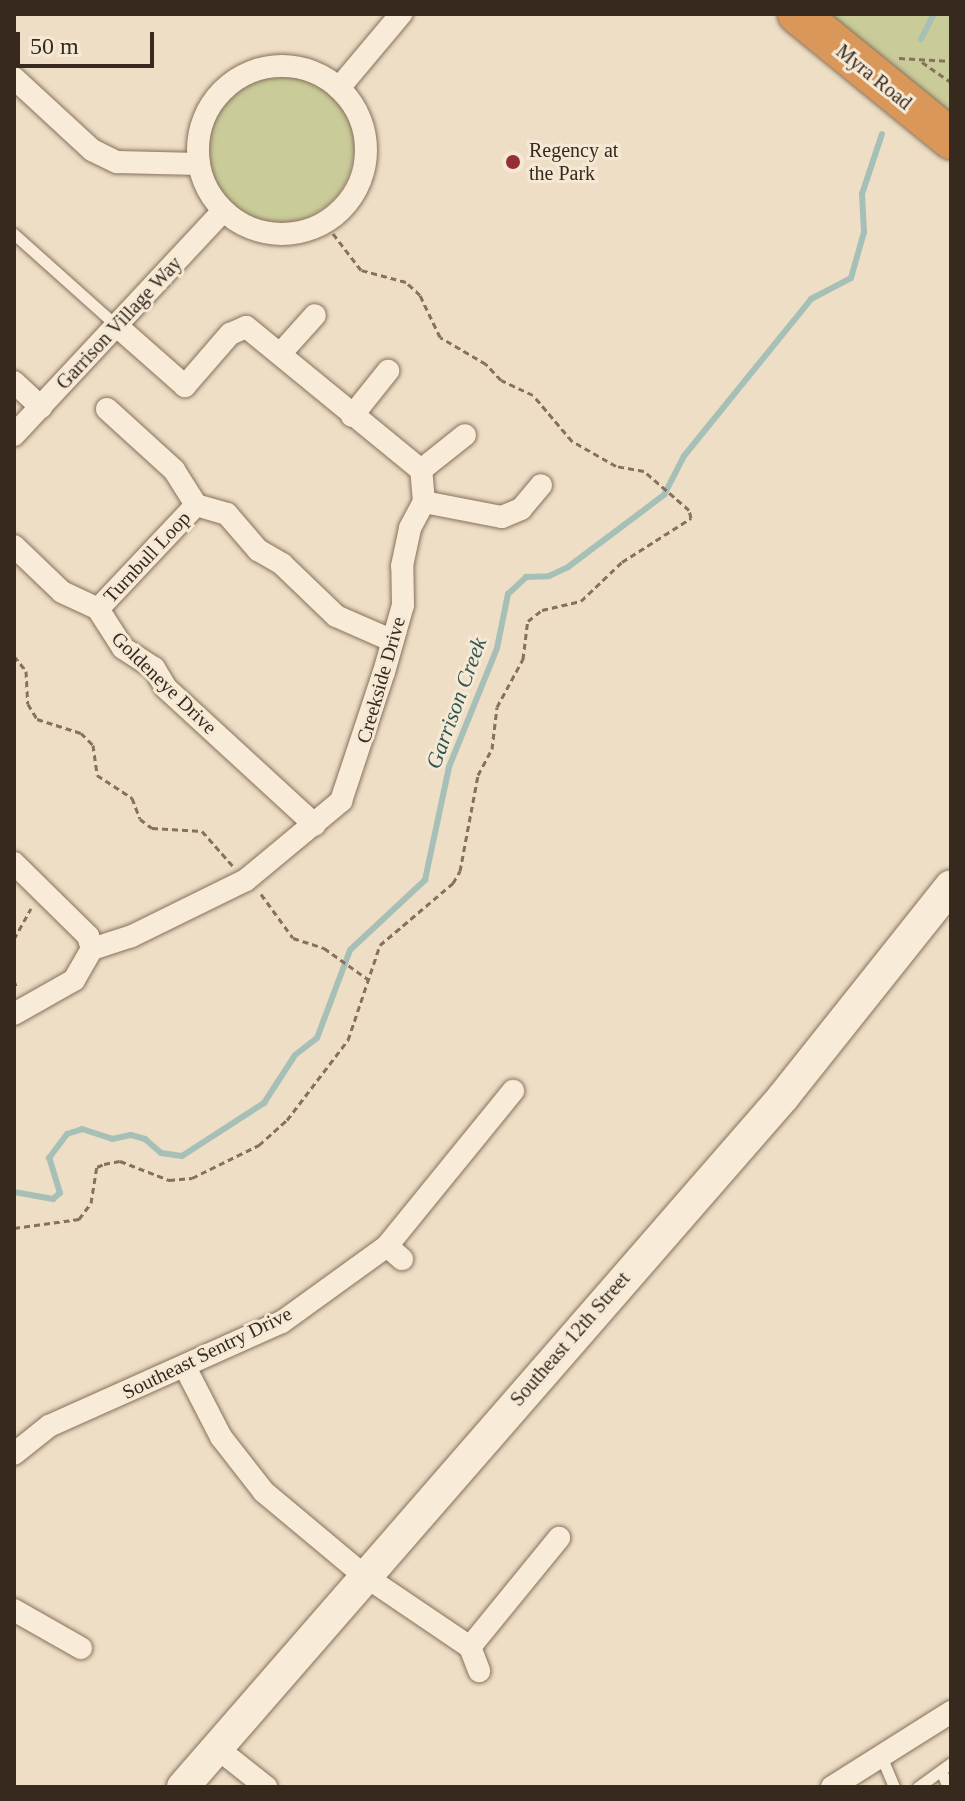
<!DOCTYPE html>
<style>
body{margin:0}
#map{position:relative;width:965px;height:1801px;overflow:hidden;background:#eddec5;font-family:"Times New Roman",serif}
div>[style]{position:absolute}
.green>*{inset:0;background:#c9cb99}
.round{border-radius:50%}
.stream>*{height:6px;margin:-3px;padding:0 3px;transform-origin:3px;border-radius:3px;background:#a7c0b7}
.path>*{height:3px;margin-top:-1.5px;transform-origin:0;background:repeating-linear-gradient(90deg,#88705c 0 6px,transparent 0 10px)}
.roads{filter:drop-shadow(0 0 2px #88705c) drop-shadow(0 0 2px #88705c)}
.lane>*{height:11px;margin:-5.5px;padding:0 5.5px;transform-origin:5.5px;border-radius:5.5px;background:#f8ecd8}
.street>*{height:22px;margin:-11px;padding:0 11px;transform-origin:11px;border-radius:11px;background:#f8ecd8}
.street>.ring{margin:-11px;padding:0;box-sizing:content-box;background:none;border:22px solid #f8ecd8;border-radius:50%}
.secondary>*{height:32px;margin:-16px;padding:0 16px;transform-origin:16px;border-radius:16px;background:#f8ecd8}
.highway>*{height:40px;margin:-20px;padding:0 20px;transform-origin:20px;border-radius:20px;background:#d99759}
.dots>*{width:22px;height:22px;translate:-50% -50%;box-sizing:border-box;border:4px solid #f5e9d5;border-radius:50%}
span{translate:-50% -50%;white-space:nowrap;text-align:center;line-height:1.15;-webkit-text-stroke:6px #f5e9d5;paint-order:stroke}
.street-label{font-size:20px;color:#38291f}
.poi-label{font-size:20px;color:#38291f}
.left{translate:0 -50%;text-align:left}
.water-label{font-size:22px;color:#2f5752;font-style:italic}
.frame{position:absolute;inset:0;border:16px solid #38291f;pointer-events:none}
.scale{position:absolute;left:16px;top:32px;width:138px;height:36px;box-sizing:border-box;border:4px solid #38291f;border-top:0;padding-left:10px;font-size:24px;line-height:28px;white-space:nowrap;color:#38291f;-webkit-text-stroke:6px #f5e9d5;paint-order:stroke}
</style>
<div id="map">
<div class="green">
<i style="clip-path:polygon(794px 14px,951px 14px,951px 145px)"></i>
<i class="round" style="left:204px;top:73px;width:150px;height:150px"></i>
</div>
<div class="stream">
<i style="left:921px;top:39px;width:28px;rotate:-63deg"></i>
<i style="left:14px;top:1192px;width:40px;rotate:10deg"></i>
<i style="left:53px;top:1199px;width:9px;rotate:-41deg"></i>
<i style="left:60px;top:1193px;width:37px;rotate:-107deg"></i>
<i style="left:49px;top:1158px;width:30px;rotate:-53deg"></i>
<i style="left:67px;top:1134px;width:16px;rotate:-18deg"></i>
<i style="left:82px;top:1129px;width:32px;rotate:18deg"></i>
<i style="left:112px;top:1139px;width:19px;rotate:-12deg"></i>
<i style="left:131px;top:1135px;width:15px;rotate:16deg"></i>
<i style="left:145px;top:1139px;width:21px;rotate:41deg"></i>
<i style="left:161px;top:1153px;width:21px;rotate:8deg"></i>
<i style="left:182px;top:1156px;width:98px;rotate:-32.9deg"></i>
<i style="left:264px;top:1103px;width:57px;rotate:-57.1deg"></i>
<i style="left:295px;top:1055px;width:28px;rotate:-38deg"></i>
<i style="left:317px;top:1038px;width:94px;rotate:-69.4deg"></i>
<i style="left:350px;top:950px;width:103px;rotate:-43deg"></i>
<i style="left:425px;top:880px;width:116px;rotate:-78deg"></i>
<i style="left:449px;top:767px;width:128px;rotate:-68deg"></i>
<i style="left:497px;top:648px;width:55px;rotate:-78.5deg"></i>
<i style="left:508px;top:594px;width:25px;rotate:-43deg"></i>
<i style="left:526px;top:577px;width:23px;rotate:-2deg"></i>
<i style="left:549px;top:576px;width:21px;rotate:-25deg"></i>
<i style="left:568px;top:567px;width:120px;rotate:-36.9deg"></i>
<i style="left:664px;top:495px;width:44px;rotate:-62.9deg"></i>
<i style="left:684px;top:456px;width:202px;rotate:-51deg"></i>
<i style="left:811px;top:299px;width:45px;rotate:-27.7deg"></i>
<i style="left:851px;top:278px;width:48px;rotate:-74.2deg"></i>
<i style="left:864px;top:232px;width:38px;rotate:-93deg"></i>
<i style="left:862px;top:194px;width:63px;rotate:-71.6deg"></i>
</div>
<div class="path">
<i style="left:899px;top:58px;width:52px;rotate:3.3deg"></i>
<i style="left:922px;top:62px;width:35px;rotate:35deg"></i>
<i style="left:14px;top:656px;width:19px;rotate:51deg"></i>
<i style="left:26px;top:671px;width:33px;rotate:87deg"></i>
<i style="left:28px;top:704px;width:17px;rotate:59deg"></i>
<i style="left:37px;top:719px;width:46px;rotate:17.7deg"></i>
<i style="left:81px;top:733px;width:17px;rotate:45deg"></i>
<i style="left:93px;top:745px;width:30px;rotate:82deg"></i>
<i style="left:97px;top:775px;width:42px;rotate:33.3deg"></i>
<i style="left:132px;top:798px;width:22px;rotate:69deg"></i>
<i style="left:140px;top:819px;width:15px;rotate:37deg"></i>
<i style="left:152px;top:828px;width:50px;rotate:3.4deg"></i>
<i style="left:202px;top:831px;width:47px;rotate:48.5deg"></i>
<i style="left:261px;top:894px;width:54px;rotate:54deg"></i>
<i style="left:293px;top:938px;width:33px;rotate:18deg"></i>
<i style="left:324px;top:948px;width:55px;rotate:35.4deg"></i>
<i style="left:14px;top:939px;width:35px;rotate:-61deg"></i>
<i style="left:14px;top:980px;width:10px;rotate:73deg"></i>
<i style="left:14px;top:1228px;width:66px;rotate:-7.9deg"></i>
<i style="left:79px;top:1219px;width:20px;rotate:-53deg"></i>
<i style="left:91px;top:1203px;width:36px;rotate:-81deg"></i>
<i style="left:97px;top:1167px;width:8px;rotate:-23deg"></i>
<i style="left:104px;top:1164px;width:16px;rotate:-11deg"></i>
<i style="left:120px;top:1161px;width:53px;rotate:21.2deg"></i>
<i style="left:169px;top:1180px;width:23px;rotate:-5deg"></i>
<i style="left:192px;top:1178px;width:75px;rotate:-26.2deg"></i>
<i style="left:259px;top:1145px;width:38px;rotate:-42deg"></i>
<i style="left:287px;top:1120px;width:101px;rotate:-52.7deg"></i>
<i style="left:348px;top:1040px;width:100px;rotate:-71.4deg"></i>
<i style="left:380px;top:945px;width:96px;rotate:-40.3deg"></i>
<i style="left:453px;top:883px;width:14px;rotate:-60deg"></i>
<i style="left:460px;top:871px;width:98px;rotate:-79.4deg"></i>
<i style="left:478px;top:775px;width:30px;rotate:-62deg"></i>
<i style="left:492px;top:749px;width:42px;rotate:-83.2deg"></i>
<i style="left:497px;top:707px;width:55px;rotate:-61.6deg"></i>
<i style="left:523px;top:659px;width:38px;rotate:-83deg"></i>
<i style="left:528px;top:621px;width:18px;rotate:-38deg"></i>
<i style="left:542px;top:610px;width:40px;rotate:-13deg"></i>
<i style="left:581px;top:601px;width:57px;rotate:-43.6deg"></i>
<i style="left:622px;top:562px;width:82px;rotate:-32.5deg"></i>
<i style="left:691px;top:518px;width:8px;rotate:-104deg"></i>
<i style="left:689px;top:510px;width:60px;rotate:-139.1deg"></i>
<i style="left:644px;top:471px;width:28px;rotate:-170deg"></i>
<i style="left:616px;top:466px;width:51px;rotate:-150.4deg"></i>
<i style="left:572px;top:441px;width:60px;rotate:-130.3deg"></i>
<i style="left:533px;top:395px;width:35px;rotate:-155deg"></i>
<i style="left:501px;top:380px;width:22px;rotate:-133deg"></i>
<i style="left:486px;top:364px;width:53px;rotate:-149.6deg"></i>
<i style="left:440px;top:337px;width:47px;rotate:-115.5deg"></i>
<i style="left:420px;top:295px;width:19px;rotate:-137deg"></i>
<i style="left:406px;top:282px;width:47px;rotate:-165.1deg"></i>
<i style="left:361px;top:270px;width:59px;rotate:-127.5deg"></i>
</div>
<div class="roads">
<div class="lane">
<i style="left:14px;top:234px;width:138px;rotate:41.8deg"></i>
<i style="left:881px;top:1756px;width:34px;rotate:67deg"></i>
<i style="left:941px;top:1771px;width:17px;rotate:66deg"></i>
<i style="left:918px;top:1787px;width:41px;rotate:-36deg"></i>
</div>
<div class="street">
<i class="ring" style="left:198px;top:66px;width:146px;height:146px"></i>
<i style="left:14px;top:78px;width:106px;rotate:42.7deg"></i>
<i style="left:92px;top:150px;width:28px;rotate:26deg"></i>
<i style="left:117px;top:162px;width:82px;rotate:1.4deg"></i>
<i style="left:339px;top:88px;width:97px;rotate:-50deg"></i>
<i style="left:280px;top:354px;width:52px;rotate:-48.1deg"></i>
<i style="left:14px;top:382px;width:37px;rotate:43deg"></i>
<i style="left:107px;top:409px;width:91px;rotate:42.3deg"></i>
<i style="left:174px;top:470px;width:41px;rotate:57.8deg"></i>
<i style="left:196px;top:505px;width:32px;rotate:16deg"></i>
<i style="left:227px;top:514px;width:48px;rotate:49.3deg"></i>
<i style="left:258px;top:550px;width:28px;rotate:30deg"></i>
<i style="left:282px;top:564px;width:75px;rotate:43.9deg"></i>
<i style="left:336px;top:616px;width:62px;rotate:23.7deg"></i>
<i style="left:352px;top:416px;width:58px;rotate:-51.3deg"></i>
<i style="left:14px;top:435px;width:306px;rotate:-47deg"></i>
<i style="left:421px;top:470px;width:56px;rotate:-38.5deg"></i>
<i style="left:424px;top:502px;width:79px;rotate:10.9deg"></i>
<i style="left:502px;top:517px;width:21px;rotate:-23deg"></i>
<i style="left:521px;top:509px;width:31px;rotate:-50deg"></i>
<i style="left:14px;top:546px;width:66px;rotate:43.8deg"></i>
<i style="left:62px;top:592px;width:40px;rotate:25deg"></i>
<i style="left:98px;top:609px;width:46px;rotate:57.3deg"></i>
<i style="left:123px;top:648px;width:37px;rotate:33deg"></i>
<i style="left:154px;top:668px;width:23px;rotate:59deg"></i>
<i style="left:166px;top:688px;width:202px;rotate:42.6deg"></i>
<i style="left:98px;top:609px;width:143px;rotate:-46.7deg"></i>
<i style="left:14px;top:863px;width:104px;rotate:44.6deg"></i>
<i style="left:88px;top:936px;width:14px;rotate:73deg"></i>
<i style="left:14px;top:1014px;width:69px;rotate:-29.5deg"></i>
<i style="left:74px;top:980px;width:36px;rotate:-60deg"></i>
<i style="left:92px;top:949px;width:40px;rotate:-18deg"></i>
<i style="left:130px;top:937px;width:129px;rotate:-26.2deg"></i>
<i style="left:246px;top:880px;width:124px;rotate:-39.7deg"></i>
<i style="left:341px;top:801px;width:136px;rotate:-71.6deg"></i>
<i style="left:384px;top:672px;width:70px;rotate:-74.2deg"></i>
<i style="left:403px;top:605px;width:39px;rotate:-91deg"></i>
<i style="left:402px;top:566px;width:39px;rotate:-78deg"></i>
<i style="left:410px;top:528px;width:30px;rotate:-62deg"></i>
<i style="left:424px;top:502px;width:32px;rotate:-95deg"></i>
<i style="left:421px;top:470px;width:226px;rotate:-140.7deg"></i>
<i style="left:246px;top:327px;width:17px;rotate:156deg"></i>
<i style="left:230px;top:334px;width:69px;rotate:130.9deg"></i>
<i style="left:185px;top:386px;width:91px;rotate:-138.6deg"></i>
<i style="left:387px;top:1246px;width:20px;rotate:41deg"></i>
<i style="left:185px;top:1367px;width:79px;rotate:62.8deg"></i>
<i style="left:221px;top:1437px;width:70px;rotate:52deg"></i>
<i style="left:264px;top:1492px;width:128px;rotate:39.9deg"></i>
<i style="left:362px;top:1574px;width:130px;rotate:34.1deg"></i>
<i style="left:470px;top:1647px;width:141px;rotate:-50.8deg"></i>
<i style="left:14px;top:1454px;width:45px;rotate:-38.7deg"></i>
<i style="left:49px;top:1426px;width:255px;rotate:-24.1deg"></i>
<i style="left:282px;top:1322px;width:130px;rotate:-35.9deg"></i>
<i style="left:387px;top:1246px;width:200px;rotate:-50.9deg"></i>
<i style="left:14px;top:1610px;width:77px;rotate:29.6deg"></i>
<i style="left:470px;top:1647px;width:26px;rotate:69deg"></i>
<i style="left:217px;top:1748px;width:63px;rotate:38.5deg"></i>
<i style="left:832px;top:1787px;width:141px;rotate:-32.2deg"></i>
</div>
<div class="secondary">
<i style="left:183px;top:1787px;width:916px;rotate:-48.98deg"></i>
<i style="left:784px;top:1096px;width:268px;rotate:-51.5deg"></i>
</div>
<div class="highway">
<i style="left:798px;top:14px;width:198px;rotate:39.2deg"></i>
</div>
</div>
<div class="dots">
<i style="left:513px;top:162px;background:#952e36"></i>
</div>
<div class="street-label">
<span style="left:874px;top:77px;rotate:39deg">Myra Road</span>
<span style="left:119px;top:323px;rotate:-47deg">Garrison Village Way</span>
<span style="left:147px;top:557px;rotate:-47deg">Turnbull Loop</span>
<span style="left:381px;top:680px;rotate:-74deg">Creekside Drive</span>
<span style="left:164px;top:683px;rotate:44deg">Goldeneye Drive</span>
<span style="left:570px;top:1339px;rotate:-49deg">Southeast 12th Street</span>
<span style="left:207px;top:1353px;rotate:-26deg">Southeast Sentry Drive</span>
</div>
<div class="poi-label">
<span class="left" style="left:529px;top:162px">Regency at<br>the Park</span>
</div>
<div class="water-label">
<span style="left:456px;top:703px;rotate:-70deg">Garrison Creek</span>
</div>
<div class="frame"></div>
<div class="scale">50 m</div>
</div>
